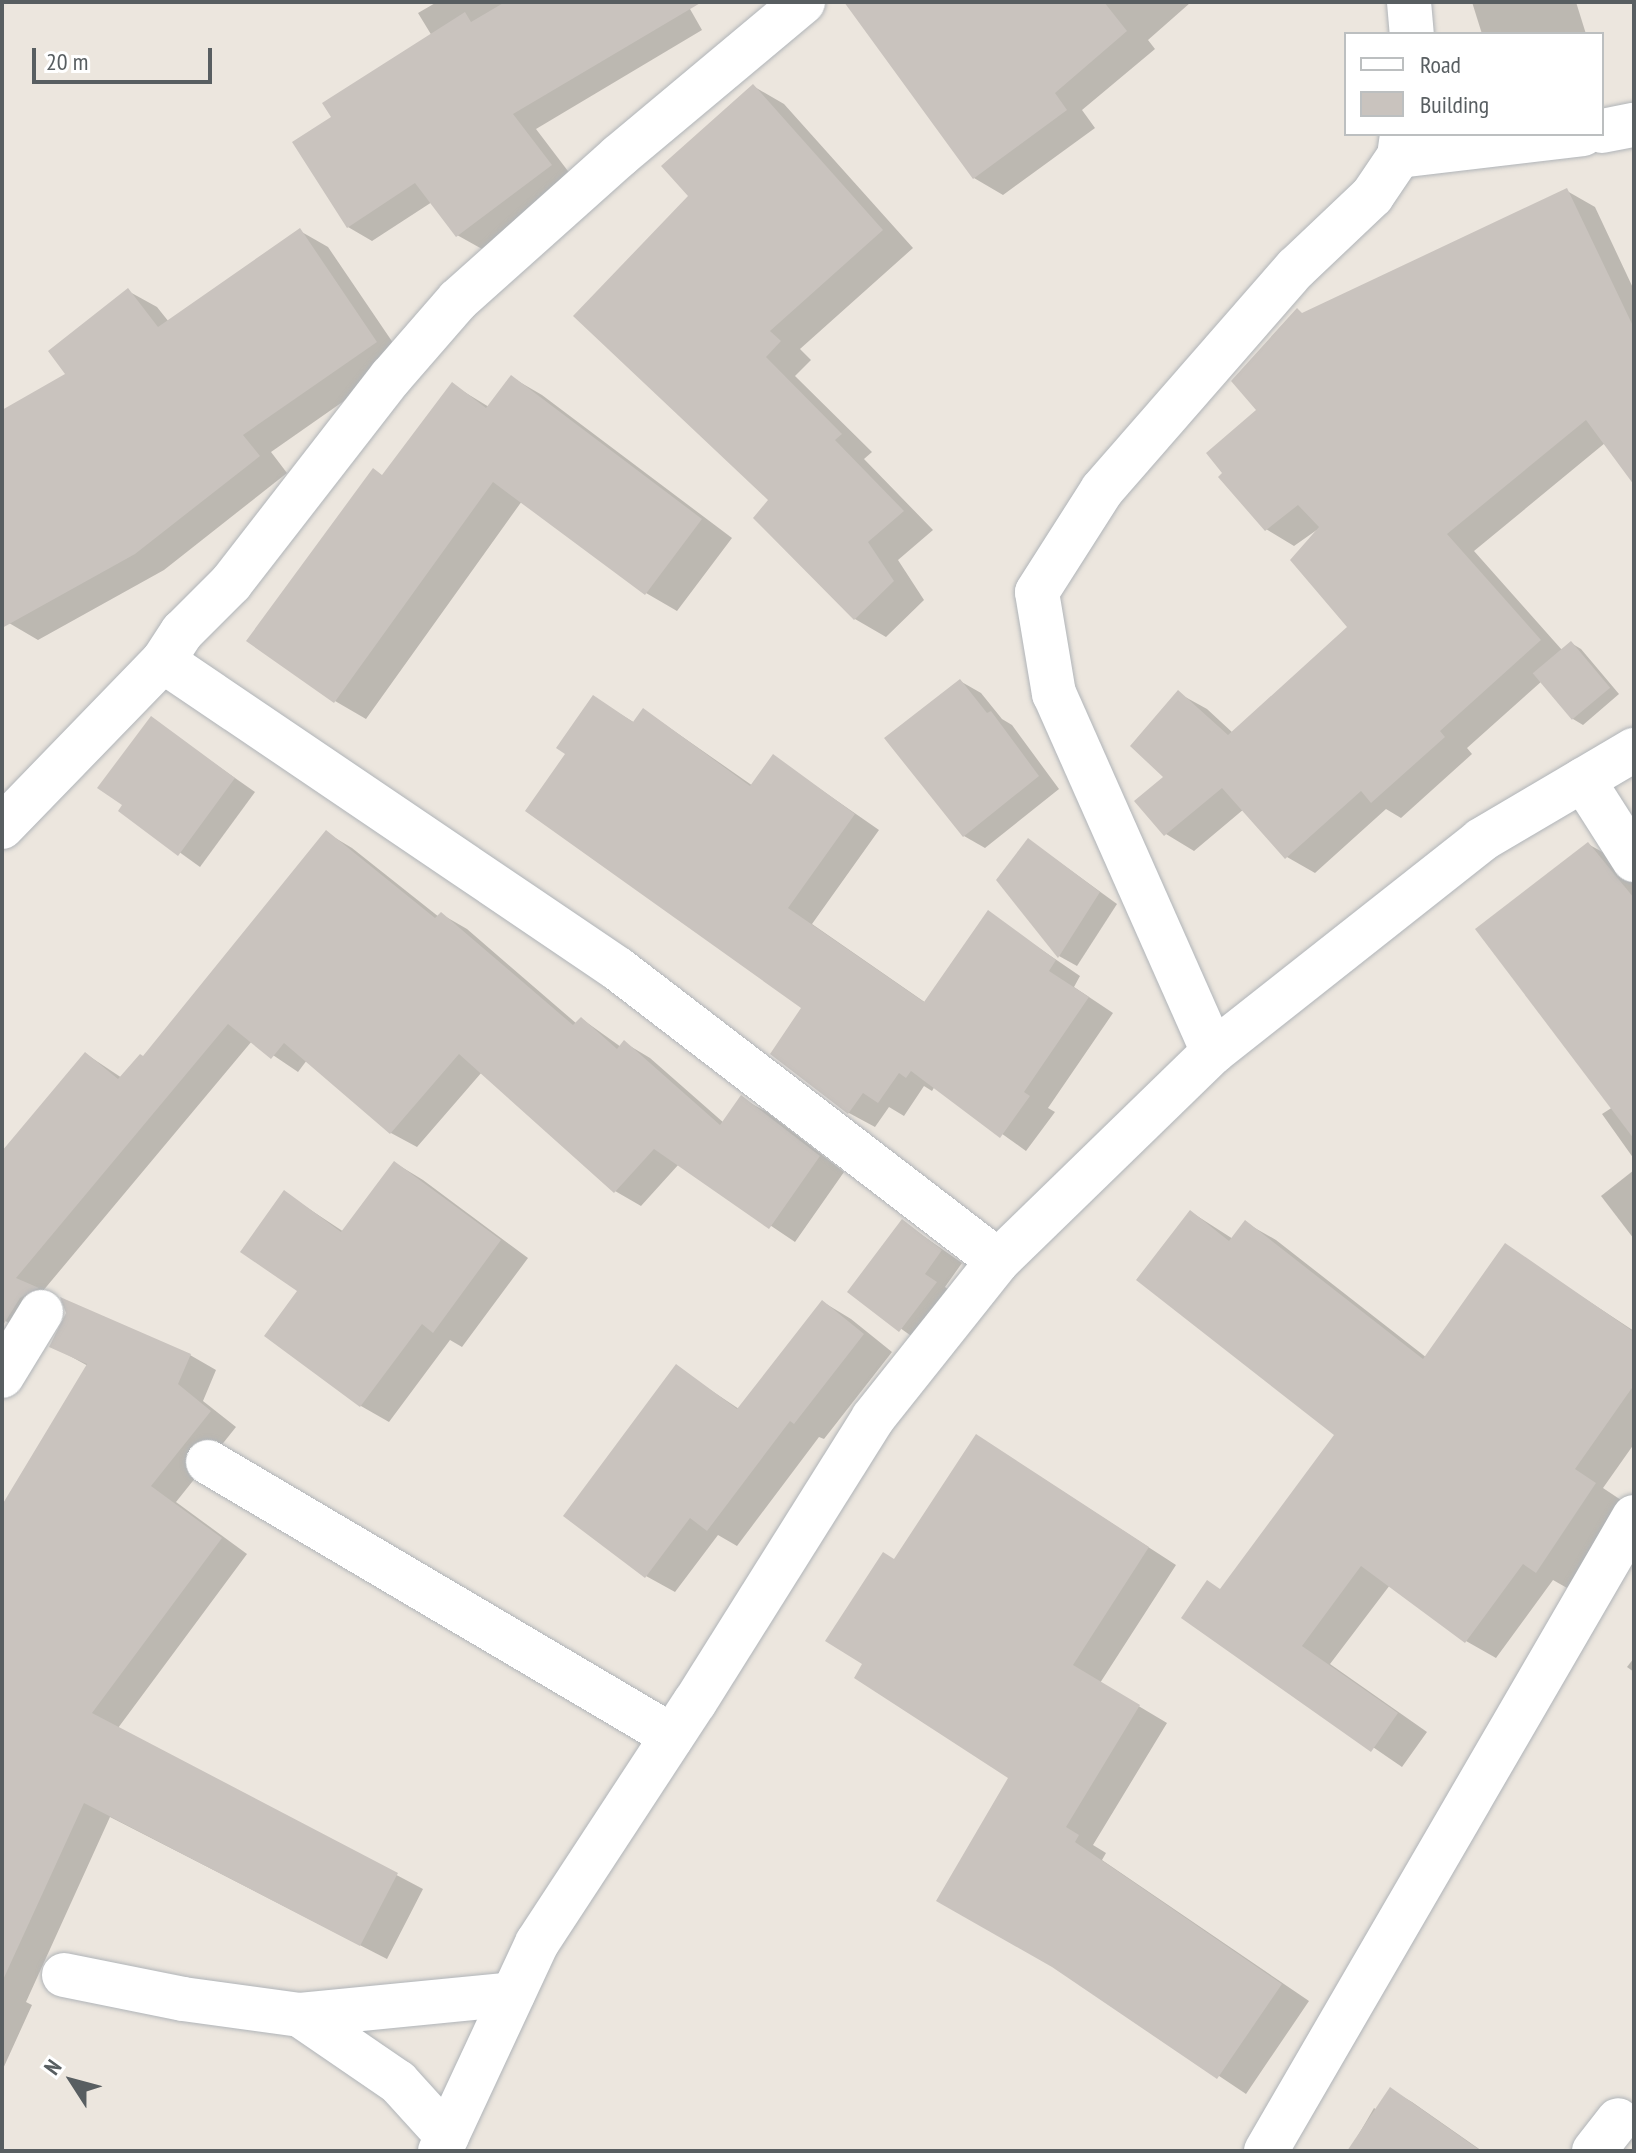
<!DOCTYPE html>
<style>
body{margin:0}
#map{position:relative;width:1636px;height:2153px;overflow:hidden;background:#ece6de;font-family:"PT Sans Narrow",sans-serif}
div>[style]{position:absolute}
.shadow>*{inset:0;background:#0003}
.building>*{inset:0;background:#c9c3be;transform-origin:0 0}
.roads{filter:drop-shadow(0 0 2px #b0b4b8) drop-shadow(0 0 2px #b0b4b8)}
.minor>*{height:44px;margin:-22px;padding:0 22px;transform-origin:22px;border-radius:22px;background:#fff}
span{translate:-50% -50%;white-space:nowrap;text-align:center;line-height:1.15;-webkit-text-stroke:6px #fff;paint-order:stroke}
.frame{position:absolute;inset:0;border:4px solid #585e61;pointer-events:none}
.legend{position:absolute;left:1344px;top:32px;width:260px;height:104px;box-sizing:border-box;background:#fff;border:2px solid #bcbfc0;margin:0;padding:10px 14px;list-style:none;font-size:24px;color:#585e61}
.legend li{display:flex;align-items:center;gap:16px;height:40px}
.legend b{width:40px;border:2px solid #bcbfc0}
.north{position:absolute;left:32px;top:2041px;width:80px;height:80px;-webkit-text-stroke:6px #fff;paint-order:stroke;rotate:306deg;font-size:22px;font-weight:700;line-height:32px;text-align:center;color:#585e61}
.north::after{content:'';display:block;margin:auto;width:28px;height:36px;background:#585e61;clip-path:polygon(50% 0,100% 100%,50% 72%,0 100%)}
.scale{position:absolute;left:32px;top:48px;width:180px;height:36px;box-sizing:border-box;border:4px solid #585e61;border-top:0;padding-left:10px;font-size:24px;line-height:28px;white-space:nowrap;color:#585e61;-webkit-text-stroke:6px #fff;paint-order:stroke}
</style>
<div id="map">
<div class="shadow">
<i style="clip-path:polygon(437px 2px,686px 2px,702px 30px,536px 129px,574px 179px,482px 249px,457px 235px,432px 202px,372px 241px,348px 227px,334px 118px,432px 36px,418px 13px)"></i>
<i style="clip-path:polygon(859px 2px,1189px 2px,1190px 3px,1148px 40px,1155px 49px,1082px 110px,1095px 128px,1003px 195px,974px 178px)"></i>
<i style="clip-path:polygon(1472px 2px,1576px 2px,1586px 34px,1482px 34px)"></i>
<i style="clip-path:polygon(753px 86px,784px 104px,913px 248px,800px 349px,811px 360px,795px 376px,872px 452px,864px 459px,933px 530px,898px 560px,924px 600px,886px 637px,855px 619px,756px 518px,771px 500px,691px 196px)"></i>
<i style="clip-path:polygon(1567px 191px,1595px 207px,1634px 290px,1634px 481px,1605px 443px,1474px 551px,1562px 650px,1571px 643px,1581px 649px,1619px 694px,1583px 725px,1573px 719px,1542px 681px,1467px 748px,1472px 754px,1401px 818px,1386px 809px,1315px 873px,1287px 857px,1244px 809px,1194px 851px,1166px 834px,1166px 777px,1178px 693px,1207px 709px,1233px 733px,1350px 627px,1321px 527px,1294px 546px,1266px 529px,1259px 410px,1304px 315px)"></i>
<i style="clip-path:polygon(300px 231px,328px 247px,404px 359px,271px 452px,287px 473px,164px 570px,38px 640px,9px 623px,2px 610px,2px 412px,68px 375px,128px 291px,157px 307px,169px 322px)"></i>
<i style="clip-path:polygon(511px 377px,542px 395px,732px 538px,677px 611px,646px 593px,522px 501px,366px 719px,335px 701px,384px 477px,453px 385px,489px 407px)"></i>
<i style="clip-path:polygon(960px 681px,981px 693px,1002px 719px,1012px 725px,1059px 789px,985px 848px,964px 836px)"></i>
<i style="clip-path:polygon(594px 698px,635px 723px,644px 710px,753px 786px,774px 757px,879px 830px,812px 924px,926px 1003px,988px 913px,1080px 976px,1074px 987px,1113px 1013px,1048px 1108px,1055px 1112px,1026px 1151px,935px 1086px,932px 1091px,924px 1086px,904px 1116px,889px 1107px,875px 1127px,849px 1113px,772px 1054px,804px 1007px,568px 754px)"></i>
<i style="clip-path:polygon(151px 719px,255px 792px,200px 867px,121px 810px)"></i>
<i style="clip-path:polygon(327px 833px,352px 848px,439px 917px,441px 914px,467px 929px,577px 1024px,582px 1019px,621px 1047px,625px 1043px,650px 1058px,724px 1123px,741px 1098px,767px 1112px,844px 1172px,795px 1242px,679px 1164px,641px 1206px,615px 1191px,482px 1072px,417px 1147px,391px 1133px,307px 1060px,298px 1072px,252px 1041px,42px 1292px,62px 1303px,46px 1313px,31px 1336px,2px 1319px,2px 1154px,86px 1054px,122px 1078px,143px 1058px)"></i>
<i style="clip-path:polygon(1029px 840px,1117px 904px,1077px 966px,1059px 956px)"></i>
<i style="clip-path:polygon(1588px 844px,1613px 858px,1634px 884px,1634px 1159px,1602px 1114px,1613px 1107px)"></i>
<i style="clip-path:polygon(395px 1163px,423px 1180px,528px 1258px,462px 1347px,450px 1340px,389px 1422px,361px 1406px,267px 1336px,300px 1291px,285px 1193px,344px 1232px)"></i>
<i style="clip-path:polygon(1634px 1170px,1634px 1239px,1601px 1196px)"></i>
<i style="clip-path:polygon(1191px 1212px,1233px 1239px,1246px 1223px,1276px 1240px,1427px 1358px,1505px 1246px,1634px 1331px,1634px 1444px,1603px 1488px,1624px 1502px,1567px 1588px,1553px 1580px,1496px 1658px,1466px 1641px,1390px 1585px,1330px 1664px,1427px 1732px,1402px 1767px,1183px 1617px,1222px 1590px,1337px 1434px)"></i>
<i style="clip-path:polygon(902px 1221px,962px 1263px,945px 1287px,957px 1296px,921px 1343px,850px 1292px)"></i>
<i style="clip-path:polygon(823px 1302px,851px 1319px,892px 1352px,824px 1439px,819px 1437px,737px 1546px,718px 1535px,675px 1592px,646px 1576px,676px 1367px,739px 1409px)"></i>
<i style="clip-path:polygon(52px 1346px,190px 1355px,216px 1370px,203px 1401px,236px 1427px,176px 1502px,247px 1554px,118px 1728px,423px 1889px,387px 1959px,110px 1817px,26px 2002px,32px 2005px,2px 2071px,2px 1509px,88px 1366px)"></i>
<i style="clip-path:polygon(977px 1436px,1176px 1565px,1100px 1683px,1167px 1723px,1093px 1845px,1106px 1853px,1102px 1860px,1309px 2001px,1246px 2094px,1055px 1966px,1010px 1777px,865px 1664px,895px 1561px)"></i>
<i style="clip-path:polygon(1634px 1658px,1634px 1672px,1627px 1667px)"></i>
<i style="clip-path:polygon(1391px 2090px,1412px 2102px,1482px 2151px,1349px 2151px,1374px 2108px,1377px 2110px)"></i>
</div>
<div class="building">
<i style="clip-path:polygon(505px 2px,702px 2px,513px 114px,552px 165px,456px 237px,415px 183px,347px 228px,292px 142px,331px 117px,322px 103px,465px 12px,471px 22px)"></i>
<i style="clip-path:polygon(844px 2px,1104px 2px,1127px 31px,1055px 93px,1067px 110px,973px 179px)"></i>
<i style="clip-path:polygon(753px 84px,883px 230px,770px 331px,781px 341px,766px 357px,842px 434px,835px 440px,904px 511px,868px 542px,894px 581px,854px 620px,753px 518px,768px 500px,573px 316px,688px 196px,661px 166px)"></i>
<i style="clip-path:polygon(1567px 188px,1634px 328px,1634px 485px,1586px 420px,1447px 534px,1541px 640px,1440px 731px,1445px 737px,1371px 803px,1361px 791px,1285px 859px,1222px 788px,1164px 836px,1134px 801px,1163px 777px,1130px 746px,1178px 690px,1228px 735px,1347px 627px,1290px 560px,1319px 527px,1298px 505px,1265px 531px,1218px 477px,1222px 473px,1206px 453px,1256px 410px,1231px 381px,1297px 308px,1302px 313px)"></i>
<i style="clip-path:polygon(300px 228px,377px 342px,243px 435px,260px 456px,135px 554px,2px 628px,2px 410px,65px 374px,48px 351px,128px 288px,158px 327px)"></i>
<i style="clip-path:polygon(511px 375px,702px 519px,645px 595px,493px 482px,334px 703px,246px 641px,373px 468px,382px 475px,452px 382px,486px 408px)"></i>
<i style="left:1571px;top:641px;width:61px;height:50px;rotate:50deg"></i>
<i style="clip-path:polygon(960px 679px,987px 713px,991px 711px,1039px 776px,963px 837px,884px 738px)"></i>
<i style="clip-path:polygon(593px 695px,633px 722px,643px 708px,750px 786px,773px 754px,855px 814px,788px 908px,924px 1002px,988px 910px,1056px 960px,1049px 971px,1089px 997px,1024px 1092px,1030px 1096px,1000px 1138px,911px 1071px,906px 1078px,899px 1073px,878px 1103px,863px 1093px,848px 1114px,770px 1054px,801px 1008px,525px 811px,565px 754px,556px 748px)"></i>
<i style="clip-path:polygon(151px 716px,235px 778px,178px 856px,118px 811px,122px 805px,97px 788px)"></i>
<i style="clip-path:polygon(326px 830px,435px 918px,441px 912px,573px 1025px,581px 1017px,617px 1049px,624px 1040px,720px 1125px,741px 1095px,820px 1156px,769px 1229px,654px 1149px,614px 1193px,459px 1054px,390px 1134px,284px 1043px,271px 1059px,228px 1024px,16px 1278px,39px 1288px,20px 1298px,2px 1327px,2px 1151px,85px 1052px,118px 1079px,140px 1054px,143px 1056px)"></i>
<i style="clip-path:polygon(1028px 838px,1100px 892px,1058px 958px,996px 880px)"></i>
<i style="clip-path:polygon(1588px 842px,1634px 898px,1634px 1139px,1475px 929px)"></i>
<i style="clip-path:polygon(394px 1161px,501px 1240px,433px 1333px,422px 1324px,360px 1407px,264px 1336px,297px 1291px,240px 1252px,284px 1190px,341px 1232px)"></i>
<i style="clip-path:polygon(1190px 1210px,1229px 1241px,1245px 1220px,1423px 1359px,1505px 1243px,1634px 1332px,1634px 1385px,1575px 1469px,1596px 1483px,1536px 1573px,1523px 1564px,1465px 1643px,1361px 1566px,1302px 1646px,1398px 1713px,1371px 1752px,1181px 1618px,1207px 1580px,1220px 1589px,1334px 1435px,1136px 1280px)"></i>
<i style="clip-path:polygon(902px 1219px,942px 1250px,925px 1274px,937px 1282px,899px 1332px,847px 1292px)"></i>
<i style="clip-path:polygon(60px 1297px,191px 1354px,178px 1384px,211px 1411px,151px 1486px,222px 1538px,92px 1713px,398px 1873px,360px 1946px,84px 1803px,2px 1982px,2px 1505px,87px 1364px,49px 1347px,66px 1313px)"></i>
<i style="clip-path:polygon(822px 1300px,864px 1334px,794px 1424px,790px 1421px,707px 1531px,690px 1518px,645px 1578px,563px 1516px,676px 1364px,737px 1409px)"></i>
<i style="clip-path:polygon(976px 1434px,1149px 1547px,1073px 1665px,1140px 1705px,1066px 1827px,1079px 1835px,1075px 1842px,1282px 1984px,1217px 2079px,1052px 1967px,936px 1901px,1008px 1778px,854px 1678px,862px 1664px,825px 1641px,883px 1552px,894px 1559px)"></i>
<i style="clip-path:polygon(1390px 2087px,1481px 2151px,1347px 2151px)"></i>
</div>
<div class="roads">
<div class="minor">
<i style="left:1409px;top:2px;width:32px;rotate:85deg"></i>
<i style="left:1602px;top:131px;width:33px;rotate:-11deg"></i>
<i style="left:1399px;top:156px;width:185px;rotate:-6.8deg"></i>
<i style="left:163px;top:661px;width:549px;rotate:34.09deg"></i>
<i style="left:618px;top:969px;width:479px;rotate:37.5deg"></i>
<i style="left:1583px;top:780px;width:95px;rotate:57.5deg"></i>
<i style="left:2px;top:827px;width:231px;rotate:-45.9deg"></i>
<i style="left:163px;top:661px;width:35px;rotate:-57deg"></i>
<i style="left:182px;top:632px;width:69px;rotate:-45deg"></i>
<i style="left:231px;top:583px;width:261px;rotate:-52.2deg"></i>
<i style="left:391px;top:377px;width:102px;rotate:-49deg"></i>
<i style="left:458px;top:300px;width:216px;rotate:-41.8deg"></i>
<i style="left:619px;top:156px;width:240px;rotate:-39.9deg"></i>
<i style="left:1213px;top:1052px;width:392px;rotate:-113.9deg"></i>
<i style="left:1054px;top:694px;width:103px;rotate:-99.5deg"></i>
<i style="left:1037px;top:592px;width:121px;rotate:-57.5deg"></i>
<i style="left:1102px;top:490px;width:295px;rotate:-48.9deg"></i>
<i style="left:1296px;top:268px;width:105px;rotate:-43.5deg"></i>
<i style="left:1372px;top:196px;width:48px;rotate:-56deg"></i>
<i style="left:1399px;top:156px;width:22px;rotate:-82deg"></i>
<i style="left:2px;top:1376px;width:75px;rotate:-58.6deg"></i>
<i style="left:208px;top:1462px;width:539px;rotate:30.56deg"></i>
<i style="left:64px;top:1975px;width:121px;rotate:11.4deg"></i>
<i style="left:183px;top:1999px;width:118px;rotate:7.8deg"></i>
<i style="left:300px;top:2015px;width:214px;rotate:-5.6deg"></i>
<i style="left:300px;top:2015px;width:119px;rotate:34.4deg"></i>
<i style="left:398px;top:2082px;width:73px;rotate:47.8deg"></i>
<i style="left:440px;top:2151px;width:230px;rotate:-65deg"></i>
<i style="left:537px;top:1943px;width:288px;rotate:-56.8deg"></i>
<i style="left:695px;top:1702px;width:335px;rotate:-57.9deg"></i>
<i style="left:873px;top:1418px;width:201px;rotate:-51.5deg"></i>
<i style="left:998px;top:1261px;width:300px;rotate:-44.2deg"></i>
<i style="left:1213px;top:1052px;width:342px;rotate:-38.3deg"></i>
<i style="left:1481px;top:840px;width:178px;rotate:-30.5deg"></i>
<i style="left:1266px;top:2151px;width:733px;rotate:-59.87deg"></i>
<i style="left:1594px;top:2151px;width:39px;rotate:-52deg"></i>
</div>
</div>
<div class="frame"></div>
<ul class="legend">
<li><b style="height:10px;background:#fff"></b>Road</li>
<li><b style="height:22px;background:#c9c3be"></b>Building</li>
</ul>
<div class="north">N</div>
<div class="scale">20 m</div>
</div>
